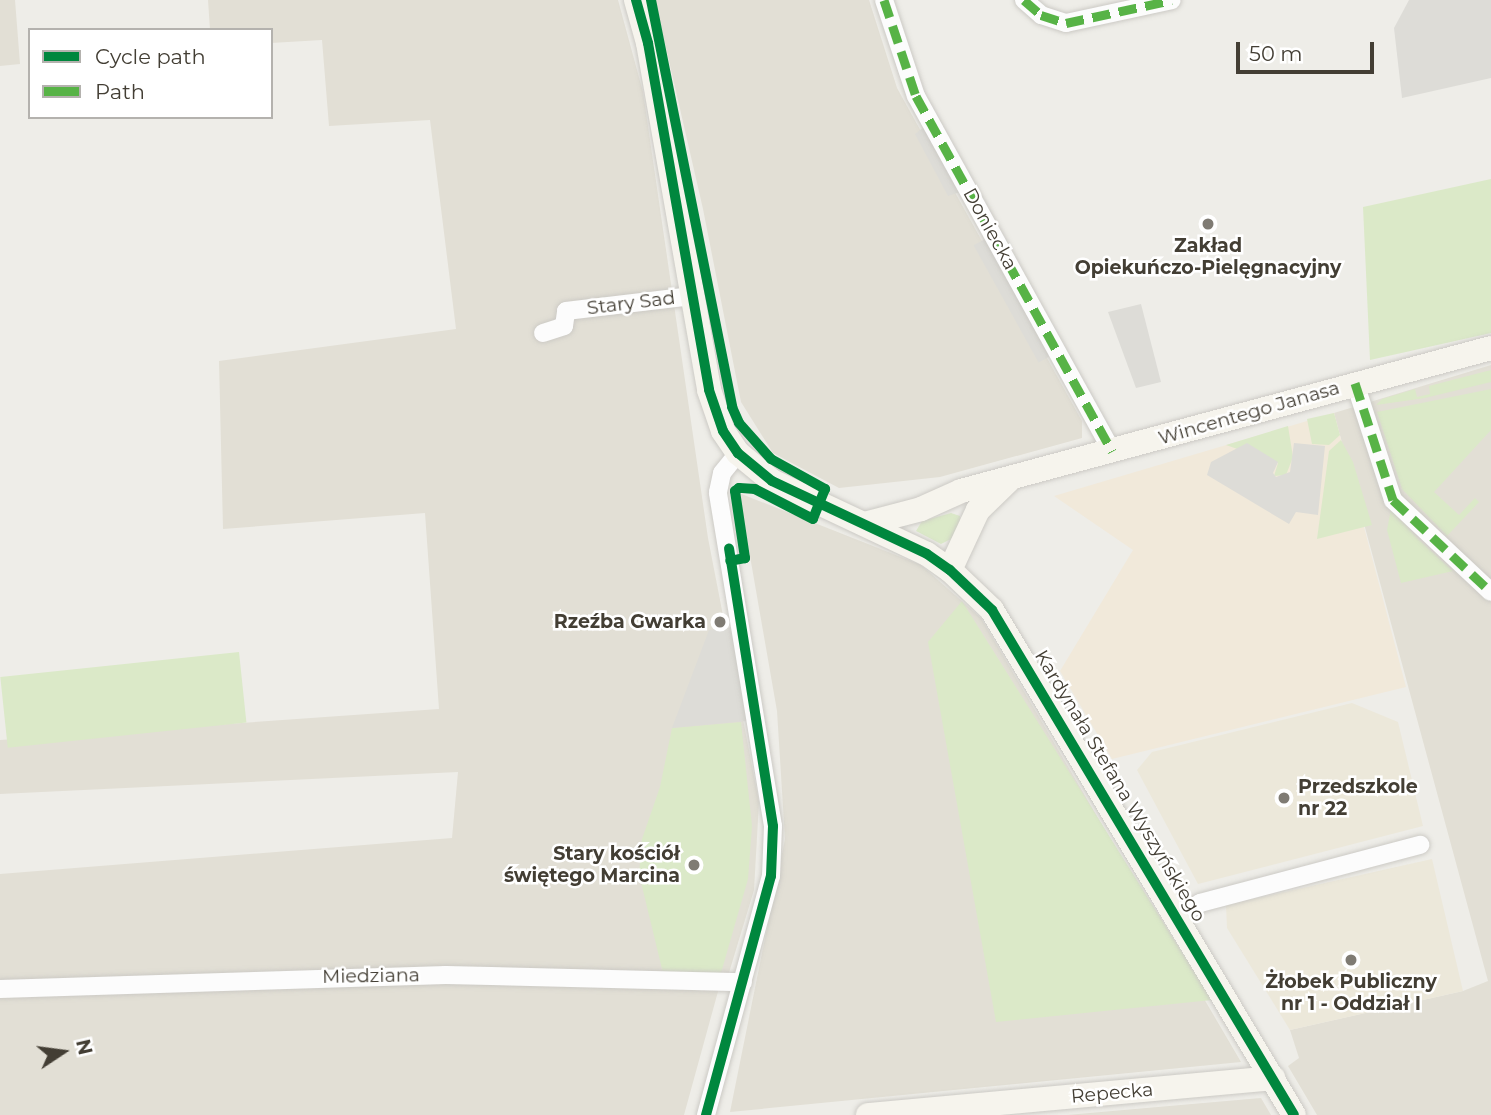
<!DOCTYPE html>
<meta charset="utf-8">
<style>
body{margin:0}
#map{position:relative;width:1491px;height:1115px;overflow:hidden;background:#eeede8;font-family:Montserrat,sans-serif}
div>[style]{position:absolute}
.residential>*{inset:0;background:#e2dfd5}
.commercial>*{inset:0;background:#f1e9da}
.education>*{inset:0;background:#ece8da}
.green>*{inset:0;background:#dbe9c8;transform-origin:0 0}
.parking>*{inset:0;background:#dddcd7;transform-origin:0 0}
.roads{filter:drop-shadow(0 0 2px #cccac5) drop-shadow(0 0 2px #cccac5)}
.street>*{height:18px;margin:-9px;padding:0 9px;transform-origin:9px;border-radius:9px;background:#fcfcfc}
.secondary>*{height:24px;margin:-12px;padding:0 12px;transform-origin:12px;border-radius:12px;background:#f6f4ed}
.quiet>*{height:9px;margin-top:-4.5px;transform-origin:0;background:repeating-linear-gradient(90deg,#57b346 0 18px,transparent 0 27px)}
.cycleway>*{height:10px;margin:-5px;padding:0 5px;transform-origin:5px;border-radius:5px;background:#00873e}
.dots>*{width:19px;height:19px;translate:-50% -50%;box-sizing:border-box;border:4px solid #fff;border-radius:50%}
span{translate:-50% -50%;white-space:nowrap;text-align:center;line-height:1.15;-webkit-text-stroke:5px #fff;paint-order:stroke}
.street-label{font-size:19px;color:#433e34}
.poi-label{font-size:19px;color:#433e34;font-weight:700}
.right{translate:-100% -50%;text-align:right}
.left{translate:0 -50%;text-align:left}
.legend{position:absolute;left:28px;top:28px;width:245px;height:91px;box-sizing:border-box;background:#fff;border:2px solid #b4b2ae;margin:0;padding:9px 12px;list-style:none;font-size:21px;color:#433e34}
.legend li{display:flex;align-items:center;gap:14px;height:35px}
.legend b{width:35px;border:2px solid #b4b2ae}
.north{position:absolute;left:28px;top:1017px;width:70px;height:70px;-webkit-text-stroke:5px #fff;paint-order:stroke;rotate:77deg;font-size:19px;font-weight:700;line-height:28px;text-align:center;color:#433e34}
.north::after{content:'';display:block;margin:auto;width:24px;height:32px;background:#433e34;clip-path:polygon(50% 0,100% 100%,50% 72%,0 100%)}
.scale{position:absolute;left:1236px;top:42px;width:138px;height:32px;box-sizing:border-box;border:4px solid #433e34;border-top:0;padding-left:9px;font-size:21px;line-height:24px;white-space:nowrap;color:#433e34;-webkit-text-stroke:5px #fff;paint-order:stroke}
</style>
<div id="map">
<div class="residential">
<i style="clip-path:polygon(0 0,15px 0,20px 64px,0 66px)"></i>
<i style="clip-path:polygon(208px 0,618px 0,643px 92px,708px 538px,759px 802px,754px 890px,728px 976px,722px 977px,684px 1115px,0 1115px,0 874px,452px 838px,458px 772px,0 794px,0 740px,439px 709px,425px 513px,223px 529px,219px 361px,456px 329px,430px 120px,329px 126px,322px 40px,271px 43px,271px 30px,210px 30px)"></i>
<i style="clip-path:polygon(655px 0,869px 0,897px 88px,1082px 421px,1082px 438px,940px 477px,839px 488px,773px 453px,741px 402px,703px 209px)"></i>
<i style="clip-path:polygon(1491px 365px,1491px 1115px,1317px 1115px,1288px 1066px,1299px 1058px,1290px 1030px,1463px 991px,1488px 981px,1334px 413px)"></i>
<i style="clip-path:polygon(739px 493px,921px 565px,981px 618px,1241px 1062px,730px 1112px,785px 839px,777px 711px)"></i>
<i style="clip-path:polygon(1261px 1098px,1271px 1115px,1067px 1115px)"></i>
</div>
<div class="commercial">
<i style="clip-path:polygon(1334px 413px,1406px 687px,1112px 759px,1060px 671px,1133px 550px,1054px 496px)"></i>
</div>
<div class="education">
<i style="clip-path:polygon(1352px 703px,1398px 722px,1423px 826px,1198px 884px,1137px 770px,1152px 752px)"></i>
<i style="clip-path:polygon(1432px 859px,1463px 991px,1290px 1030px,1227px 928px,1226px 905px)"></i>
</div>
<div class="green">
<i style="clip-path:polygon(1491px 179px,1491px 333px,1370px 360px,1363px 207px)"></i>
<i style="clip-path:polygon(1491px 370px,1491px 382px,1425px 398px,1376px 405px,1382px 399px,1415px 389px,1417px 397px,1430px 394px,1429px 386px)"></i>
<i style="clip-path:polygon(1491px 389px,1491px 430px,1434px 492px,1459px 515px,1475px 498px,1479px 502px,1447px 536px,1402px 489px,1377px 412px)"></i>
<i style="clip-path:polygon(1334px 413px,1340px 435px,1329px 445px,1312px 444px,1307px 419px)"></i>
<i style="clip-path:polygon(1288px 426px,1293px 457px,1286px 475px,1274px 476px,1278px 463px,1226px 445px)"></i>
<i style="clip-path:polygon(1341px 440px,1353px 462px,1372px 525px,1317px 539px,1329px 451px)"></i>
<i style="clip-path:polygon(1391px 509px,1417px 538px,1453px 571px,1401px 583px,1387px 530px)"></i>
<i style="clip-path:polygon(951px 513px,960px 516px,960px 523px,951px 539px,941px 544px,916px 531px,922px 521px)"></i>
<i style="clip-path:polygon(962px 601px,1212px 1000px,996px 1022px,928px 642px)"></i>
<i style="left:239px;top:652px;width:71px;height:240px;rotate:84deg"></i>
<i style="clip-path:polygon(741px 722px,752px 826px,748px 879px,721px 973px,663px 973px,639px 874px,642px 839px,660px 787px,672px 728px)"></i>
</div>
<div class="parking">
<i style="clip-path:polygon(1409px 0,1491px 0,1491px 78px,1402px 98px,1394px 28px)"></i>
<i style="clip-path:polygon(924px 127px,960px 192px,948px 196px,915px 134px)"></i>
<i style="left:985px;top:239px;width:134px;height:13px;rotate:61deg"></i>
<i style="clip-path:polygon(1141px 304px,1161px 382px,1136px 388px,1108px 312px)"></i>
<i style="clip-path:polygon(1247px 443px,1278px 462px,1273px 473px,1276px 477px,1290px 472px,1294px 443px,1325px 446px,1318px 515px,1296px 512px,1289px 524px,1207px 475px,1211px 462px)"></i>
<i style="clip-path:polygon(742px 626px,758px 720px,672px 728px,709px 630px)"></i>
</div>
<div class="roads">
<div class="street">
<i style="left:884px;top:0;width:101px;rotate:71.6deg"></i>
<i style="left:916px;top:96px;width:406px;rotate:61.1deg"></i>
<i style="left:1024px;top:0;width:23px;rotate:41deg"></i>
<i style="left:1041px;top:15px;width:26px;rotate:18deg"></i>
<i style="left:1066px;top:23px;width:108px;rotate:-12.2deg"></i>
<i style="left:543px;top:333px;width:22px;rotate:-18deg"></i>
<i style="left:564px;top:326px;width:15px;rotate:-82deg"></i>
<i style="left:566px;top:311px;width:127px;rotate:-6.8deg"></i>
<i style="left:1355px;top:383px;width:123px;rotate:72deg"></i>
<i style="left:1393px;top:500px;width:134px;rotate:43.2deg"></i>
<i style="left:1177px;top:916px;width:26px;rotate:-29deg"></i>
<i style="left:1200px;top:903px;width:228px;rotate:-14.8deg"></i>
<i style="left:0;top:989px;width:446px;rotate:-1.8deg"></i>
<i style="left:446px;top:975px;width:297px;rotate:1.4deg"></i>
<i style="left:706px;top:1115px;width:248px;rotate:-74.8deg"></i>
<i style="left:771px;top:876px;width:50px;rotate:-87.7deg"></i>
<i style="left:773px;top:826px;width:338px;rotate:-99.4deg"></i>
<i style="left:718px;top:492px;width:19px;rotate:-78deg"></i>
<i style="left:722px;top:473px;width:26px;rotate:-51deg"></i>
</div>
<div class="secondary">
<i style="left:636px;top:0;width:45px;rotate:74.4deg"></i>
<i style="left:648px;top:43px;width:352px;rotate:80deg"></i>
<i style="left:709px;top:390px;width:43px;rotate:71.1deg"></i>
<i style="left:723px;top:431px;width:27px;rotate:56deg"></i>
<i style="left:738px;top:453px;width:44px;rotate:39.5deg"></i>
<i style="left:772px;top:481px;width:171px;rotate:25.2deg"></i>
<i style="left:927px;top:554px;width:28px;rotate:35deg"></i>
<i style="left:950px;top:570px;width:58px;rotate:43.6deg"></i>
<i style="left:992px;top:610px;width:588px;rotate:59.12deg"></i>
<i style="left:864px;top:524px;width:59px;rotate:-14.7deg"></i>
<i style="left:921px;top:509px;width:44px;rotate:-24.2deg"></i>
<i style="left:961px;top:491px;width:549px;rotate:-15.1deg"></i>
<i style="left:950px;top:570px;width:66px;rotate:-65deg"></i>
<i style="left:978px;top:510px;width:42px;rotate:-44deg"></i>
<i style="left:868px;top:1115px;width:407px;rotate:-5.2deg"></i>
</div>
</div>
<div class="quiet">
<i style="left:884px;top:0;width:101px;rotate:71.6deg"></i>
<i style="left:916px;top:96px;width:406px;rotate:61.1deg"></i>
<i style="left:1024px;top:0;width:23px;rotate:41deg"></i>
<i style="left:1041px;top:15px;width:26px;rotate:18deg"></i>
<i style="left:1066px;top:23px;width:108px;rotate:-12.2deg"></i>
<i style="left:1355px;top:383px;width:123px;rotate:72deg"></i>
<i style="left:1393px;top:500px;width:134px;rotate:43.2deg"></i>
</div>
<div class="cycleway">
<i style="left:636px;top:0;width:45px;rotate:74.4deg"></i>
<i style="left:648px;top:43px;width:352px;rotate:80deg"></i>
<i style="left:709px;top:390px;width:43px;rotate:71.1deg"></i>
<i style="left:723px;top:431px;width:27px;rotate:56deg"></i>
<i style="left:738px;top:453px;width:44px;rotate:39.5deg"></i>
<i style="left:772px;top:481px;width:171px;rotate:25.2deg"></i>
<i style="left:927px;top:554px;width:28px;rotate:35deg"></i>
<i style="left:950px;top:570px;width:58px;rotate:43.6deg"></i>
<i style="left:992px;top:610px;width:588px;rotate:59.12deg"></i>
<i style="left:651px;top:0;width:415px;rotate:78.7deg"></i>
<i style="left:732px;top:407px;width:17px;rotate:66deg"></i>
<i style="left:739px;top:423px;width:48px;rotate:48.4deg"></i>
<i style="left:771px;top:459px;width:62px;rotate:29.1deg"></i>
<i style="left:825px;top:489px;width:32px;rotate:112deg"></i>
<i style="left:813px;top:519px;width:65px;rotate:-152.7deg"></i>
<i style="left:755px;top:489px;width:16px;rotate:-176deg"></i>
<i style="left:739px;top:488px;width:5px;rotate:143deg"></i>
<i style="left:735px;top:491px;width:68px;rotate:81.5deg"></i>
<i style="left:745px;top:558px;width:15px;rotate:169deg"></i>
<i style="left:706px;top:1115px;width:248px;rotate:-74.8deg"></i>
<i style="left:771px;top:876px;width:50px;rotate:-87.7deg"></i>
<i style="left:773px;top:826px;width:281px;rotate:-99deg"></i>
</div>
<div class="dots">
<i style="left:1208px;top:224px;background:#7f7b73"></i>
<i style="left:720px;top:622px;background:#7f7b73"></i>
<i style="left:1284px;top:798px;background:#7f7b73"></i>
<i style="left:694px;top:865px;background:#7f7b73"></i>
<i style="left:1351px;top:960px;background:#7f7b73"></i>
</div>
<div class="street-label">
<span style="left:990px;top:229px;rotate:61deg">Doniecka</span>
<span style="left:631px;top:303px;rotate:-7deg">Stary Sad</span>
<span style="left:1249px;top:413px;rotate:-16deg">Wincentego Janasa</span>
<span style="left:1120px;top:786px;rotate:59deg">Kardynała Stefana Wyszyńskiego</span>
<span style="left:371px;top:976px;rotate:-1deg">Miedziana</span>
<span style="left:1112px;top:1093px;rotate:-5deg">Repecka</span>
</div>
<div class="poi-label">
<span style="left:1208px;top:257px">Zakład<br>Opiekuńczo-Pielęgnacyjny</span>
<span class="right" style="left:706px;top:622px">Rzeźba Gwarka</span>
<span class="left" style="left:1298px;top:798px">Przedszkole<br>nr 22</span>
<span class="right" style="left:680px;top:865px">Stary kościół<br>świętego Marcina</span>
<span style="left:1351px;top:993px">Żłobek Publiczny<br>nr 1 - Oddział I</span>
</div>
<ul class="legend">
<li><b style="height:9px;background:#00873e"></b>Cycle path</li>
<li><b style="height:9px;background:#57b346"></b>Path</li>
</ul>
<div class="north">N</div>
<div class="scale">50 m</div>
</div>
